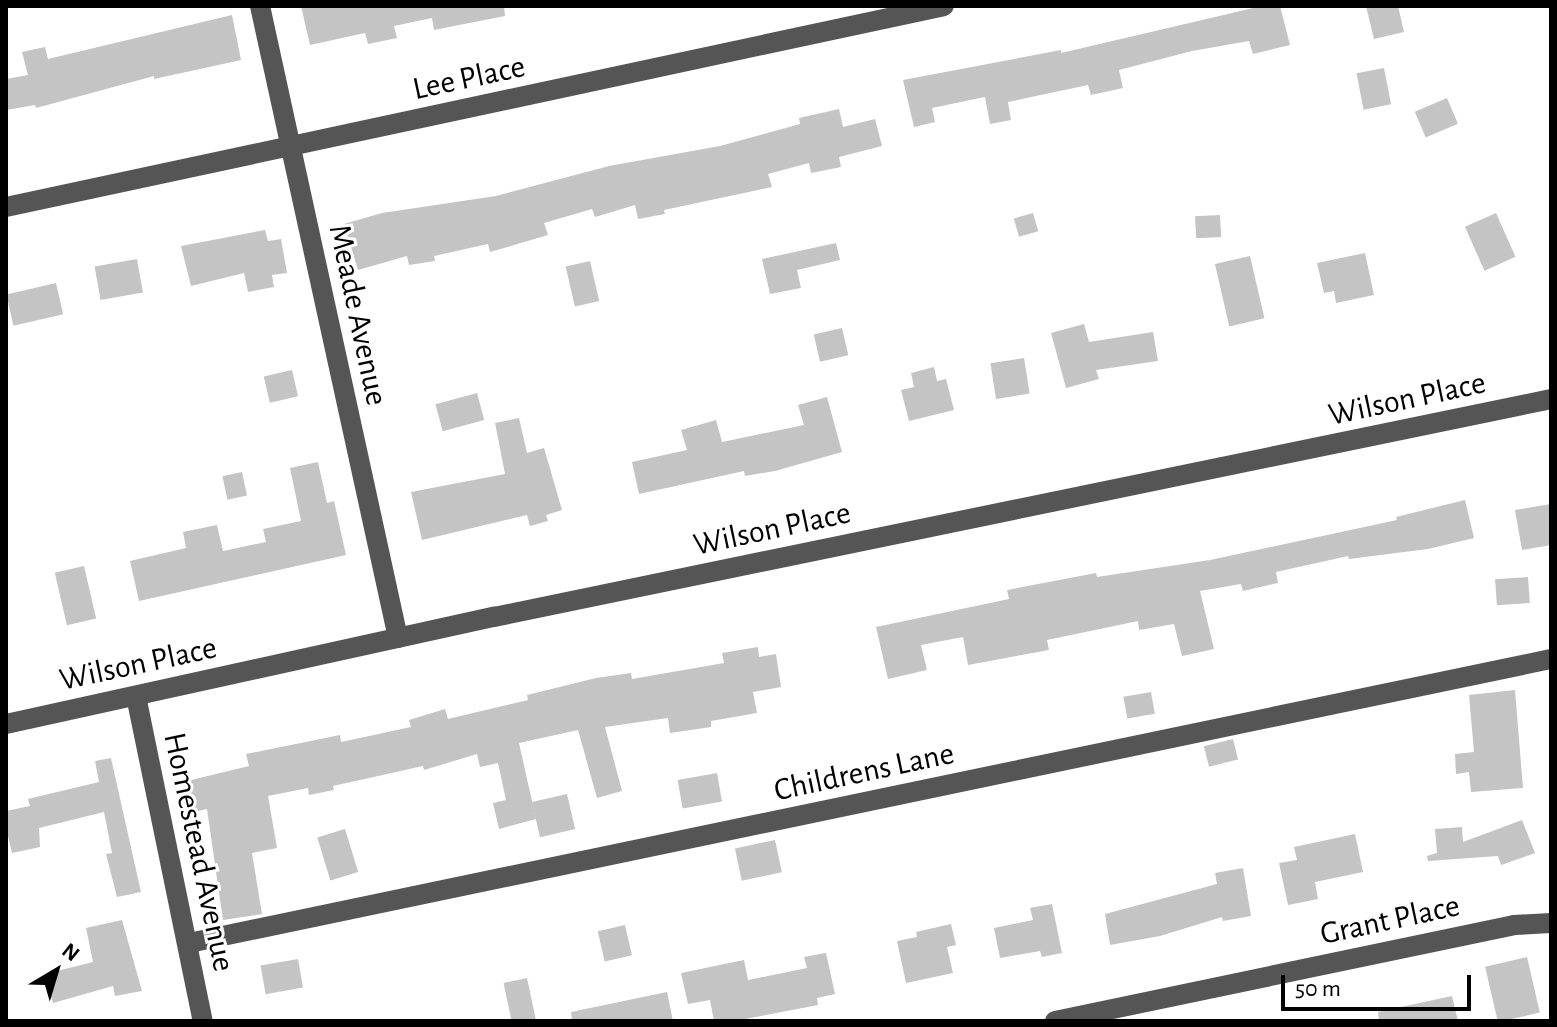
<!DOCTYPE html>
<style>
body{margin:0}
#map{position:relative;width:1557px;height:1027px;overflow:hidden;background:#fff;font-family:"Alegreya Sans",sans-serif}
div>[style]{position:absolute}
.building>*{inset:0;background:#c4c4c4;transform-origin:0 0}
.minor>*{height:20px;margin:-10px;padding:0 10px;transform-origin:10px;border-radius:10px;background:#555}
span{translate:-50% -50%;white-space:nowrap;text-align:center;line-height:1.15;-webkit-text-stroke:6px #fff;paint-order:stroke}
.street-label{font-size:32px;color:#000}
.frame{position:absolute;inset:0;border:8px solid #000;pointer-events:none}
.north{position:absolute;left:16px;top:931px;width:80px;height:80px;-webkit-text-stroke:6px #fff;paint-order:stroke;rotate:38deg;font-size:22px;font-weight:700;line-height:32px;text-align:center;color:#000}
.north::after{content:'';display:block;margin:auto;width:28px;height:36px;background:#000;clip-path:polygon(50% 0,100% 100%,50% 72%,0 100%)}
.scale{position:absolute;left:1281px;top:975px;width:190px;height:36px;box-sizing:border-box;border:4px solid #000;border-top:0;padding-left:10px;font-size:24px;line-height:28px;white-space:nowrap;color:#000;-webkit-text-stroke:6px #fff;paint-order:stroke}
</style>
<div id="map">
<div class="building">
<i style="clip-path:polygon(301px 6px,504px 6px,505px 16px,434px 30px,432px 18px,394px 26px,397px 38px,368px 44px,365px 33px,310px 45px)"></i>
<i style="clip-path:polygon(1262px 6px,1280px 6px,1290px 45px,1253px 54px,1249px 41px,1192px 51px,1119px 70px,1123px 88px,1091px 95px,1088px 85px,1008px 102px,1011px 120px,990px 124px,985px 97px,932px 108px,935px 122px,914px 127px,903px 80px,1061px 50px,1061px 53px)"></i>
<i style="clip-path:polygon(1366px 6px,1398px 6px,1404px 32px,1374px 39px)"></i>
<i style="clip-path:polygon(232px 15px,241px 60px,154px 79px,154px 76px,36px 108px,35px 105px,6px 110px,6px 79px,28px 75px,22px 52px,45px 47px,48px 59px)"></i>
<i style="left:1384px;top:68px;width:37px;height:28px;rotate:79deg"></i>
<i style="left:1447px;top:98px;width:28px;height:35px;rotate:67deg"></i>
<i style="clip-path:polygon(839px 109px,843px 127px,875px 119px,882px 146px,839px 157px,841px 167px,811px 173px,809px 163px,768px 174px,772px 187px,664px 210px,665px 214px,638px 219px,635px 205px,595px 217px,592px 209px,544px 223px,548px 235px,490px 252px,488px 244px,434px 256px,435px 261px,409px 265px,407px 256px,358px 270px,344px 224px,382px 213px,496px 196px,609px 166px,720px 146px,800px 124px,799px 118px)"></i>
<i style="left:1033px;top:213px;width:19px;height:20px;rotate:74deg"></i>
<i style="left:1496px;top:213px;width:48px;height:34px;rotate:66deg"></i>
<i style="left:1220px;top:215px;width:22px;height:25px;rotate:87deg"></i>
<i style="clip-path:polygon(265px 230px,268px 241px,281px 239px,287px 273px,272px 275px,274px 287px,248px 292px,244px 273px,191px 286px,181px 246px)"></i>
<i style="clip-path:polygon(836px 243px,840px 260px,797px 270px,801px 288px,770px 294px,762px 259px)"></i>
<i style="clip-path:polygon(1365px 253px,1374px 295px,1336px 303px,1334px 291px,1324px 293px,1317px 263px)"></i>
<i style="left:1250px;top:256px;width:64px;height:36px;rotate:77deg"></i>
<i style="left:137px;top:259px;width:34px;height:43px;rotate:80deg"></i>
<i style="left:590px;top:261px;width:41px;height:25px;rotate:77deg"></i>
<i style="left:56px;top:283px;width:32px;height:51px;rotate:77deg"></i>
<i style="clip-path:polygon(1084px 324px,1089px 342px,1153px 332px,1158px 361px,1096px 370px,1099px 379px,1066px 388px,1051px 333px)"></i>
<i style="left:842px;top:328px;width:28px;height:29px;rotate:77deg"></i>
<i style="left:1024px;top:358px;width:36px;height:34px;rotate:81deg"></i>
<i style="clip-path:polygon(934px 367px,937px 381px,946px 379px,954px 410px,909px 421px,901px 390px,914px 387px,911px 373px)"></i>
<i style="left:292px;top:370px;width:27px;height:29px;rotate:77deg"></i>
<i style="left:477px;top:393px;width:28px;height:43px;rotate:75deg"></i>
<i style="clip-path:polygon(827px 397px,842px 452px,775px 471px,745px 476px,744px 471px,639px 494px,632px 462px,687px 450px,681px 430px,716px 420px,722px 442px,804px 425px,798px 405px)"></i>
<i style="clip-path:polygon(519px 418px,527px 453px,544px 448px,562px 510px,546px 515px,548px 521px,530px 526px,527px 515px,422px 540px,411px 492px,505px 474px,495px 423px)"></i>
<i style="clip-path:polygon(318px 462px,327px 503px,334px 501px,346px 555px,139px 601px,130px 561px,186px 548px,183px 532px,217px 525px,223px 551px,266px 542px,263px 529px,301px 521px,290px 468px)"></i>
<i style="left:242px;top:472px;width:24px;height:20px;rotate:78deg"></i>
<i style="clip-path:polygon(1465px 500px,1474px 538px,1428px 549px,1349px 559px,1348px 556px,1276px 572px,1278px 583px,1243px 591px,1241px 584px,1200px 591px,1214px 649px,1182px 656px,1174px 624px,1139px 630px,1138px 621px,1047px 640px,1049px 650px,968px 665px,963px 637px,921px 645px,927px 670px,888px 679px,876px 627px,1009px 599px,1007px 590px,1096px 573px,1097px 577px,1210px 560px,1397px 520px,1396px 517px)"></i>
<i style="clip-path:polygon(1551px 504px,1551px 545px,1522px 550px,1515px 510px)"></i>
<i style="left:84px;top:566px;width:54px;height:30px;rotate:77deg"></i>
<i style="left:1528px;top:577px;width:26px;height:33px;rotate:86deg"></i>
<i style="clip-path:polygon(758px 647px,759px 657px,776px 654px,781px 687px,753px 692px,757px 713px,711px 721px,711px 727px,670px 733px,668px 718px,605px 727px,622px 791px,597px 798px,578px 730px,519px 743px,536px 819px,499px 829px,493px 803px,506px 800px,498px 763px,480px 767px,477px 754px,424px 770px,423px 766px,333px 786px,334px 790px,309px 795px,308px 788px,268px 796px,277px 848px,252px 853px,262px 914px,223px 920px,207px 809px,190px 813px,183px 782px,249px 766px,246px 754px,340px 735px,341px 742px,411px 727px,409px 720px,445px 709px,448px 719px,528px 700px,527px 695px,596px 678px,631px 673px,632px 679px,724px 663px,722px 653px)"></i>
<i style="clip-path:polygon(1515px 690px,1523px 788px,1471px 792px,1469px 772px,1456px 774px,1455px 754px,1474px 752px,1469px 695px)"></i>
<i style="left:1151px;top:692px;width:22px;height:28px;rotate:80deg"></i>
<i style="left:1233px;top:739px;width:21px;height:30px;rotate:76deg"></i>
<i style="clip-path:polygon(111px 758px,141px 892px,117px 897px,106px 854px,112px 853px,104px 812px,39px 828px,40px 847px,12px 853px,6px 827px,6px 811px,30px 806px,28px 799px,99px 782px,95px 761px)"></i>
<i style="left:717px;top:773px;width:29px;height:40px;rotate:80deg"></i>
<i style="left:567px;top:794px;width:36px;height:36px;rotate:77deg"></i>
<i style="clip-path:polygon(1522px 820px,1535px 853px,1501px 865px,1498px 856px,1428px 861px,1427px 856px,1437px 853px,1435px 829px,1462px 827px,1463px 842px)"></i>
<i style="left:345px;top:829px;width:45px;height:29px;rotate:73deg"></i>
<i style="clip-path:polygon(1355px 834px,1363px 872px,1315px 882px,1318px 899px,1288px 905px,1279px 863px,1297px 860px,1294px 847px)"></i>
<i style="left:775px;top:840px;width:33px;height:41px;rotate:78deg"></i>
<i style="clip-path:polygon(1243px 868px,1251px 916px,1223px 921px,1222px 917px,1160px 936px,1110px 945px,1105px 914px,1217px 884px,1215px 873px)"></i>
<i style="clip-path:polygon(1052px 904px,1062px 953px,1042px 957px,1040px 951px,1000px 958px,994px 928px,1033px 920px,1030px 908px)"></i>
<i style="clip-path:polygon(122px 920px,142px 991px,115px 996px,113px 986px,53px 1003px,45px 974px,93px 962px,86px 928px)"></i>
<i style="clip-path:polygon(951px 924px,956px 945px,947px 947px,953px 973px,906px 983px,897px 941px,917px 937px,916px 932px)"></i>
<i style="left:625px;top:925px;width:31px;height:28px;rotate:77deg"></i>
<i style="clip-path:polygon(826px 953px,835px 994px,817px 998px,818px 1005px,735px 1021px,714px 1021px,710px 1000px,688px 1004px,681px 973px,744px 960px,748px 980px,807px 968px,804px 957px)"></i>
<i style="left:1527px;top:957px;width:57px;height:43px;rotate:77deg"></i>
<i style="left:298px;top:959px;width:29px;height:38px;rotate:80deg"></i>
<i style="left:527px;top:978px;width:44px;height:24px;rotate:78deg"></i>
<i style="clip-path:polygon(667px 992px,673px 1021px,572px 1021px,571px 1012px)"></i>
<i style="clip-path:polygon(1452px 996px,1458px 1021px,1379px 1021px,1378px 1012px)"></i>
</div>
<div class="minor">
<i style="left:260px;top:6px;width:647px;rotate:77.68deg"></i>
<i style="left:6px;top:207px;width:959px;rotate:-12.09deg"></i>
<i style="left:136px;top:696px;width:332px;rotate:78.4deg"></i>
<i style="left:6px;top:724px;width:500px;rotate:-12.4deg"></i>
<i style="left:494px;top:617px;width:1079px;rotate:-11.65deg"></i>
<i style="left:189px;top:943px;width:1391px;rotate:-11.78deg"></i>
<i style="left:1055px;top:1021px;width:469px;rotate:-11.8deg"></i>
<i style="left:1514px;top:925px;width:37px;rotate:-3deg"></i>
</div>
<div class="street-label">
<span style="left:469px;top:78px;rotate:-12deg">Lee Place</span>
<span style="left:358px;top:315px;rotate:78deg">Meade Avenue</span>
<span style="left:1407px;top:399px;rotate:-12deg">Wilson Place</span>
<span style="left:772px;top:529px;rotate:-12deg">Wilson Place</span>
<span style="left:138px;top:664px;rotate:-12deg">Wilson Place</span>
<span style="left:864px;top:772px;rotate:-12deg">Childrens Lane</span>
<span style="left:199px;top:852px;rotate:78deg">Homestead Avenue</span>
<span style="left:1390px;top:920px;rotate:-12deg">Grant Place</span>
</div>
<div class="frame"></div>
<div class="north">N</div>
<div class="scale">50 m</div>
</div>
